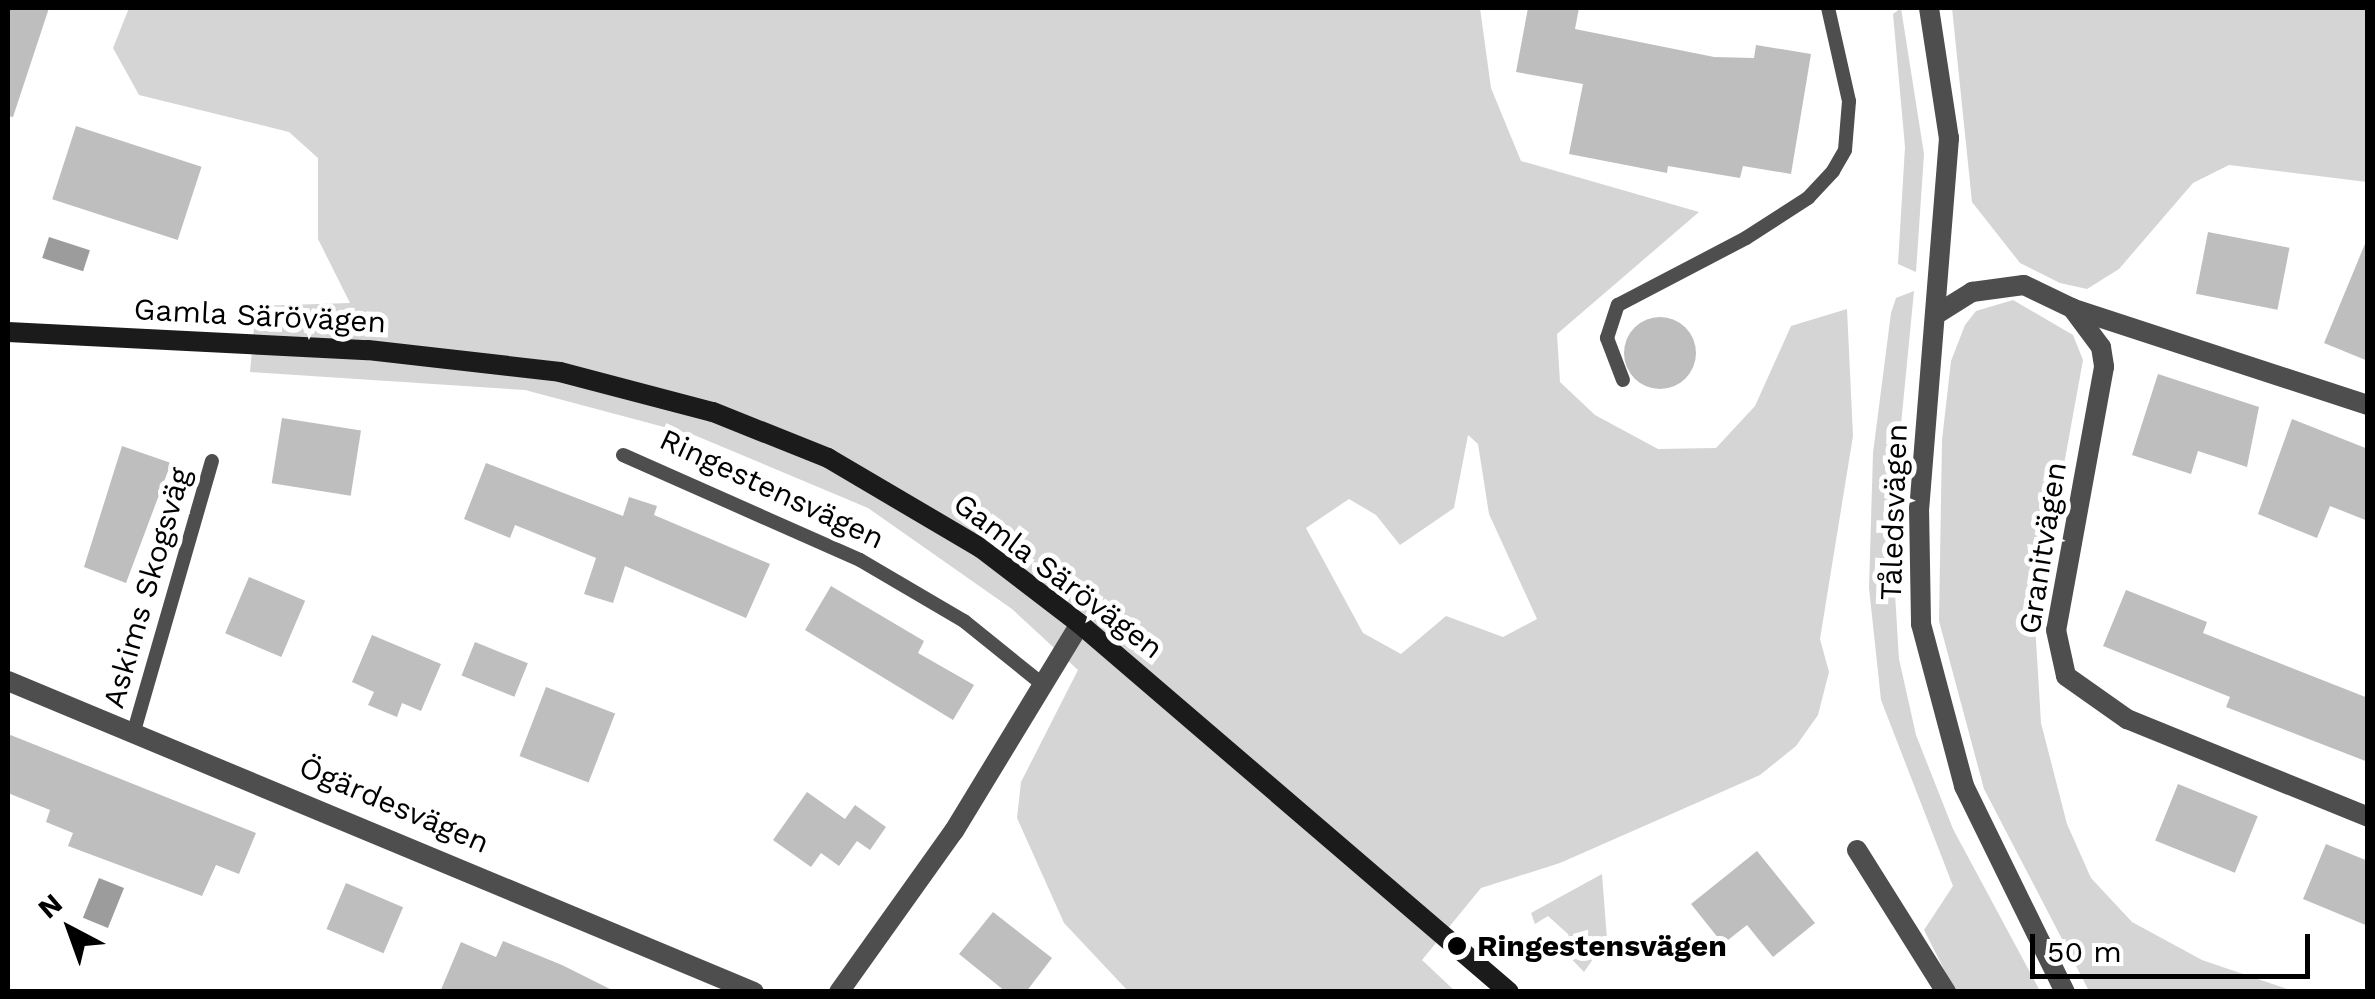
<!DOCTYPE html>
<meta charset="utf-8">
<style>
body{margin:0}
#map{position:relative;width:2375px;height:999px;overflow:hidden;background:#fff;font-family:"Work Sans",sans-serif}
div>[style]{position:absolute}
.green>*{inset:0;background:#d5d5d5}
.water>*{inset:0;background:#9c9c9c;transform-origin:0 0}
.building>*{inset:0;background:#bebebe;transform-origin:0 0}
.round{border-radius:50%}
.lane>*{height:14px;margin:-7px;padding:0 7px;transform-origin:7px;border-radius:7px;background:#4e4e4e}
.street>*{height:20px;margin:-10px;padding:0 10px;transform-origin:10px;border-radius:10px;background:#4e4e4e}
.secondary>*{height:20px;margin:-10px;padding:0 10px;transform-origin:10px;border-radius:10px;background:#1b1b1b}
.dots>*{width:28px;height:28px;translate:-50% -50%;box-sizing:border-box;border:5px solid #fff;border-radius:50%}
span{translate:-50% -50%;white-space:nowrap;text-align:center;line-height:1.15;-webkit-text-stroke:10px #fff;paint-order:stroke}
.street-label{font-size:30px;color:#000}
.poi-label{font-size:30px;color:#000;font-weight:700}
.left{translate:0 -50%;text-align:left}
.frame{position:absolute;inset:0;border:10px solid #000;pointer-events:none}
.north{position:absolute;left:20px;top:879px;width:100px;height:100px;-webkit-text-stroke:8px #fff;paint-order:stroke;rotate:319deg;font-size:28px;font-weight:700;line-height:40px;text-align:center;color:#000}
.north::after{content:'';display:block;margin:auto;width:35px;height:45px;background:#000;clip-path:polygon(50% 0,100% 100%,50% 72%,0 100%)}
.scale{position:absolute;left:2030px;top:934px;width:280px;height:45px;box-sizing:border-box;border:5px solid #000;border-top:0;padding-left:12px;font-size:30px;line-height:35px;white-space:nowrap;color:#000;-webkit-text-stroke:8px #fff;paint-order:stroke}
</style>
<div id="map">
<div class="green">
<i style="clip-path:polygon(evenodd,129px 8px,1480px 8px,1491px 88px,1521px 161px,1699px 212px,1557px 334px,1560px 382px,1595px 415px,1658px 449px,1716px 448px,1755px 406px,1791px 326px,1847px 309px,1853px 436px,1820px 639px,1829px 672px,1818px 715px,1796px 746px,1760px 775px,1560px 863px,1481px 888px,1422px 960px,1455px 991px,1128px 991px,1064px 923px,1017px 818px,1021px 782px,1078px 670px,1012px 609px,868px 508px,694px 435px,525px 390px,250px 372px,256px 306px,350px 303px,318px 239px,318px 158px,289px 132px,139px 95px,113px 48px,129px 8px,1468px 435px,1478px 444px,1489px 514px,1537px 619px,1503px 637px,1446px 616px,1401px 654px,1363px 633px,1306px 528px,1349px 499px,1376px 515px,1400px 545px,1454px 508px,1468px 435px)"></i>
<i style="clip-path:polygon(1901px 8px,1924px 154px,1916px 272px,1898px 264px,1905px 147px,1893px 14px)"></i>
<i style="clip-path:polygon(1952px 8px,2367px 8px,2367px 182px,2229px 165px,2193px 183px,2119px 269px,2087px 289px,2060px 283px,2020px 263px,1972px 202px)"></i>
<i style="clip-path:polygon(1914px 291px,1891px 528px,1899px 659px,1916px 735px,1953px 829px,2040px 991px,1955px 991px,1924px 930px,1953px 886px,1881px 700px,1869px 588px,1873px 453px,1891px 313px,1896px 298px)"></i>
<i style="clip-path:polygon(2013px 300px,2073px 335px,2083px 360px,2035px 624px,2041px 723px,2067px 824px,2091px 878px,2132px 922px,2202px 960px,2293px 991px,2089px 991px,1984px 789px,1939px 621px,1942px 440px,1951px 361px,1965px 325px,1976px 311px)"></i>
<i style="clip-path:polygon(1602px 874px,1607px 939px,1584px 972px,1558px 945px,1569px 935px,1548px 916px,1535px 924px,1531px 913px)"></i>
</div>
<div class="water">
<i style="left:49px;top:237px;width:43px;height:22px;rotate:18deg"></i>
<i style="left:99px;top:878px;width:27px;height:43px;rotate:22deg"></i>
</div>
<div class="building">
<i style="clip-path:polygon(8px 8px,49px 8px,13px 117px,8px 116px)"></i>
<i style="clip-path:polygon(1528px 8px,1579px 8px,1575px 29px,1714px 57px,1754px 58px,1756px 45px,1811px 54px,1791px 174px,1743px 166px,1740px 178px,1668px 166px,1667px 173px,1569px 154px,1583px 84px,1516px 72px)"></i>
<i style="left:76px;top:126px;width:132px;height:77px;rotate:18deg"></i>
<i style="left:2208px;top:232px;width:83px;height:63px;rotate:11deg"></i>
<i style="clip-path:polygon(2367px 239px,2368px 239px,2368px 361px,2324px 343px)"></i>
<i class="round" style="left:1624px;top:317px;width:72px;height:72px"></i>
<i style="clip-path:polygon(2158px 374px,2259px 407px,2247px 467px,2198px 451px,2191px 474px,2132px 455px)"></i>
<i style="left:282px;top:418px;width:80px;height:66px;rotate:9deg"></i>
<i style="clip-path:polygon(2292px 419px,2368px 449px,2368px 521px,2330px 506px,2317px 538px,2258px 514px)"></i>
<i style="clip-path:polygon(122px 446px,171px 463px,126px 583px,84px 567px)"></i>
<i style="clip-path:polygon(486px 463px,623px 516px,629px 497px,657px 506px,654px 515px,770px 564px,746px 618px,625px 566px,613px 603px,584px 594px,596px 558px,515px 525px,510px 538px,464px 519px)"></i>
<i style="left:249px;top:577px;width:61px;height:61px;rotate:23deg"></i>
<i style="clip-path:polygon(831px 586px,924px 641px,918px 653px,974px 685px,953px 720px,805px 630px)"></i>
<i style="clip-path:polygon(2126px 590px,2207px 622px,2203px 633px,2368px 698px,2368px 762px,2226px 707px,2230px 697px,2103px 646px)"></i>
<i style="clip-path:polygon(372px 635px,441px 664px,421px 711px,402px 703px,397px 717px,368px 705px,374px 692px,352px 682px)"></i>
<i style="left:475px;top:642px;width:57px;height:36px;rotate:22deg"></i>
<i style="left:546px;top:687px;width:74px;height:74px;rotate:21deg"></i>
<i style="clip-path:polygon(8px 734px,256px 833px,239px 874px,216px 865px,202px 896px,68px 846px,73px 833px,46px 822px,50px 810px,8px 793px)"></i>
<i style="left:2178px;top:784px;width:86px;height:61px;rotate:22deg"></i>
<i style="clip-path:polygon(807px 792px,845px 819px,855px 805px,886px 827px,870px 850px,857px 841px,839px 866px,821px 853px,811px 867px,773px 840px)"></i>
<i style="clip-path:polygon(2326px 844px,2368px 861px,2368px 926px,2303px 899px)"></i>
<i style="clip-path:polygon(1757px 851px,1815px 923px,1773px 957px,1747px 925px,1723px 944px,1691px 904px)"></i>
<i style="left:346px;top:883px;width:62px;height:50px;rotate:23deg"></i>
<i style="clip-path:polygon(993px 912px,1052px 958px,1026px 992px,1006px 992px,959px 954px)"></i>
<i style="clip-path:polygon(503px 941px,562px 965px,616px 992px,440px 992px,461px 942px,496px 957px)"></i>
</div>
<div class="lane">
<i style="left:1623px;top:380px;width:45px;rotate:-110.9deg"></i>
<i style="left:1607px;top:338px;width:35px;rotate:-72deg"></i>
<i style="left:1618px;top:305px;width:144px;rotate:-27.6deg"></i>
<i style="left:1746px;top:238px;width:74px;rotate:-32.8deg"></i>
<i style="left:1808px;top:198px;width:37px;rotate:-47deg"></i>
<i style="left:1833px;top:171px;width:24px;rotate:-60deg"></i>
<i style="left:1845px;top:150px;width:49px;rotate:-85.3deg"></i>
<i style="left:1849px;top:101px;width:95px;rotate:-102.7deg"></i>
<i style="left:623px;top:455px;width:259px;rotate:23.9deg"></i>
<i style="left:860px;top:560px;width:121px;rotate:30.4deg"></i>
<i style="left:964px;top:621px;width:100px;rotate:38.9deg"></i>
<i style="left:134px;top:731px;width:281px;rotate:-73.9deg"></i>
</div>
<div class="street">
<i style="left:1929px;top:8px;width:132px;rotate:81.3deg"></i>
<i style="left:1949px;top:138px;width:370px;rotate:94.6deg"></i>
<i style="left:1919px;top:507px;width:117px;rotate:89deg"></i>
<i style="left:1921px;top:624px;width:168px;rotate:75.1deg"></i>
<i style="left:1964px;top:786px;width:229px;rotate:63.9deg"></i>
<i style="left:2074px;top:309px;width:309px;rotate:18.1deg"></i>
<i style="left:1940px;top:312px;width:38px;rotate:-32deg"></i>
<i style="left:1972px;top:292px;width:52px;rotate:-7.7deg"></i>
<i style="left:2024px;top:285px;width:53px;rotate:25.6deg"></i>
<i style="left:2072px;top:308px;width:49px;rotate:53.4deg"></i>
<i style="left:2101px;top:347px;width:20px;rotate:81deg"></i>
<i style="left:2104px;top:367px;width:267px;rotate:100.3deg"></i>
<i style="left:2056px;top:630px;width:47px;rotate:77.7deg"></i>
<i style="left:2066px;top:676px;width:75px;rotate:35.2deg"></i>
<i style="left:2127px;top:719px;width:260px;rotate:22.1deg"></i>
<i style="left:8px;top:681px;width:808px;rotate:22.63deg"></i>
<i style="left:1857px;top:850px;width:168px;rotate:57.9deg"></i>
<i style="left:839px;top:992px;width:198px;rotate:-54.5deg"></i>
<i style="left:954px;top:831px;width:242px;rotate:-58.7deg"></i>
</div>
<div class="secondary">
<i style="left:8px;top:332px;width:360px;rotate:2.9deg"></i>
<i style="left:368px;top:350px;width:193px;rotate:6.5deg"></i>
<i style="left:560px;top:372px;width:158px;rotate:14.7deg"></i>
<i style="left:713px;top:412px;width:124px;rotate:21.8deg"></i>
<i style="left:828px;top:458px;width:178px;rotate:30.5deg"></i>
<i style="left:981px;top:548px;width:125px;rotate:37.5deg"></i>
<i style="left:1080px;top:624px;width:565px;rotate:40.62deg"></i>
</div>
<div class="dots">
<i style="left:1457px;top:946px;background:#000"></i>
</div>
<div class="street-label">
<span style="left:260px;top:316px;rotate:3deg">Gamla Särövägen</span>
<span style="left:772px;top:489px;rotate:25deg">Ringestensvägen</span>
<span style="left:1894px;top:512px;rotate:-88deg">Tåledsvägen</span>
<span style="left:2043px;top:548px;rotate:-81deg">Granitvägen</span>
<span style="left:1058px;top:576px;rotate:37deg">Gamla Särövägen</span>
<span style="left:147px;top:588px;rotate:-74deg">Askims Skogsväg</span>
<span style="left:394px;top:805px;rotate:23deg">Ögärdesvägen</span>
</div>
<div class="poi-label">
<span class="left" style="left:1477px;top:946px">Ringestensvägen</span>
</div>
<div class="frame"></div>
<div class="north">N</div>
<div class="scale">50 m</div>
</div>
